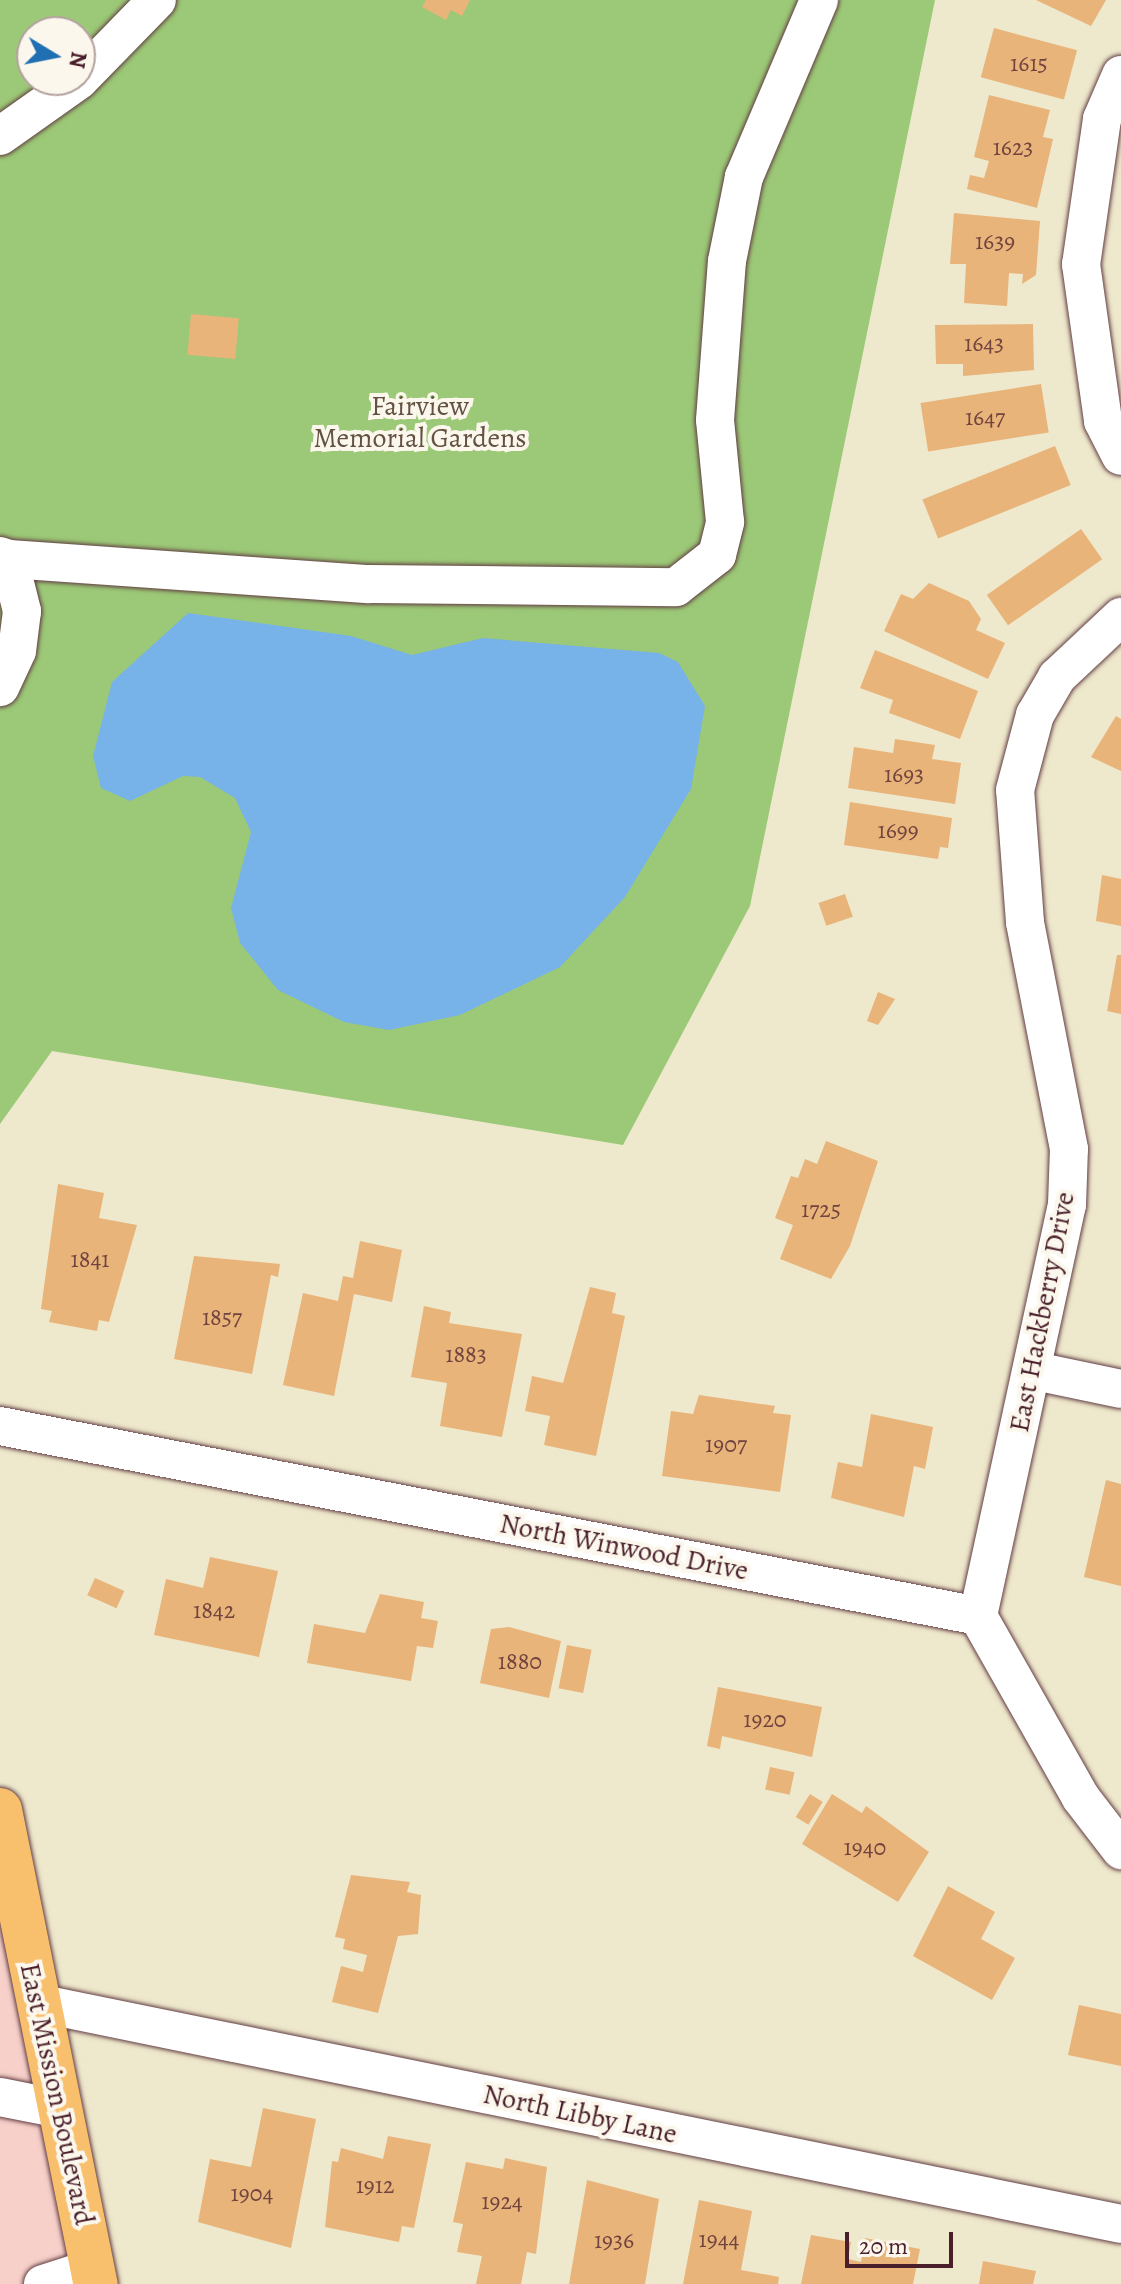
<!DOCTYPE html>
<style>
body{margin:0}
#map{position:relative;width:1121px;height:2284px;overflow:hidden;background:#eee8cc;font-family:Alegreya,serif}
div>[style]{position:absolute}
.built>*{inset:0;background:#f7d0ca}
.green>*{inset:0;background:#9cc977}
.water>*{inset:0;background:#77b2e8}
.building>*{inset:0;background:#e8b47a;transform-origin:0 0}
.roads{filter:drop-shadow(0 0 2px #633d43) drop-shadow(0 0 2px #633d43)}
.minor>*{height:38px;margin:-19px;padding:0 19px;transform-origin:19px;border-radius:19px;background:#fff}
.major>*{height:44px;margin:-22px;padding:0 22px;transform-origin:22px;border-radius:22px;background:#f8bf6c}
span{translate:-50% -50%;white-space:nowrap;text-align:center;line-height:1.15;-webkit-text-stroke:8px #fbf7ec;paint-order:stroke}
.number-label{font-size:24px;color:#72443f}
.number-label span{-webkit-text-stroke-width:0}
.park-label{font-size:28px;color:#635242}
.street-label{font-size:28px;color:#4a1f2b}
.north{position:absolute;left:16px;top:16px;width:80px;height:80px;box-sizing:border-box;background:#fbf7ec;border:2px solid #b4a19f;border-radius:50%;rotate:100deg;font-size:22px;font-weight:700;line-height:32px;text-align:center;color:#4a1f2b}
.north::after{content:'';display:block;margin:auto;width:28px;height:36px;background:#1f6fb2;clip-path:polygon(50% 0,100% 100%,50% 72%,0 100%)}
.scale{position:absolute;left:845px;top:2232px;width:108px;height:36px;box-sizing:border-box;border:4px solid #4a1f2b;border-top:0;padding-left:10px;font-size:24px;line-height:28px;white-space:nowrap;color:#4a1f2b;-webkit-text-stroke:6px #fbf7ec;paint-order:stroke}
</style>
<div id="map">
<div class="built">
<i style="clip-path:polygon(0 1886px,96px 2284px,0 2284px)"></i>
</div>
<div class="green">
<i style="clip-path:polygon(evenodd,0 0,935px 0,750px 906px,623px 1145px,52px 1051px,0 1124px,0 0,32px 32px,80px 32px,80px 80px,32px 80px,32px 32px)"></i>
</div>
<div class="water">
<i style="clip-path:polygon(188px 613px,351px 636px,412px 655px,483px 638px,659px 653px,678px 662px,705px 706px,691px 789px,625px 897px,560px 967px,460px 1015px,389px 1030px,344px 1022px,278px 990px,240px 943px,231px 908px,251px 832px,235px 798px,200px 777px,183px 776px,130px 801px,101px 788px,93px 756px,112px 682px)"></i>
</div>
<div class="building">
<i style="clip-path:polygon(426px 0,470px 0,462px 16px,451px 10px,446px 20px,422px 7px)"></i>
<i style="clip-path:polygon(1036px 0,1106px 0,1091px 26px)"></i>
<i style="left:994px;top:28px;width:86px;height:51px;rotate:15deg"></i>
<i style="clip-path:polygon(989px 95px,1050px 110px,1043px 137px,1053px 139px,1037px 208px,967px 189px,970px 175px,984px 178px,989px 161px,974px 157px)"></i>
<i style="clip-path:polygon(954px 213px,1040px 221px,1036px 275px,1022px 284px,1023px 274px,1009px 273px,1007px 306px,964px 303px,966px 264px,950px 264px)"></i>
<i style="left:191px;top:314px;width:48px;height:41px;rotate:5deg"></i>
<i style="clip-path:polygon(1033px 324px,1034px 370px,963px 376px,963px 364px,936px 364px,935px 325px)"></i>
<i style="left:1041px;top:384px;width:49px;height:122px;rotate:81deg"></i>
<i style="left:1055px;top:446px;width:42px;height:143px;rotate:68deg"></i>
<i style="left:1081px;top:529px;width:37px;height:115px;rotate:55deg"></i>
<i style="clip-path:polygon(929px 583px,969px 601px,981px 619px,976px 630px,1005px 643px,988px 679px,884px 631px,901px 594px,913px 599px)"></i>
<i style="clip-path:polygon(875px 650px,978px 691px,960px 739px,889px 713px,893px 700px,860px 688px)"></i>
<i style="clip-path:polygon(1116px 716px,1121px 719px,1121px 771px,1091px 757px)"></i>
<i style="clip-path:polygon(895px 739px,935px 745px,932px 759px,961px 763px,955px 804px,848px 788px,854px 747px,893px 753px)"></i>
<i style="clip-path:polygon(850px 802px,952px 818px,948px 848px,940px 847px,938px 859px,844px 845px)"></i>
<i style="clip-path:polygon(1102px 875px,1121px 879px,1121px 926px,1096px 921px)"></i>
<i style="left:845px;top:894px;width:24px;height:28px;rotate:71deg"></i>
<i style="clip-path:polygon(1117px 955px,1121px 955px,1121px 1014px,1107px 1011px)"></i>
<i style="clip-path:polygon(878px 992px,895px 999px,878px 1025px,867px 1021px)"></i>
<i style="clip-path:polygon(826px 1141px,878px 1161px,850px 1246px,831px 1279px,780px 1259px,793px 1225px,775px 1218px,791px 1176px,798px 1178px,805px 1159px,817px 1164px)"></i>
<i style="clip-path:polygon(58px 1184px,104px 1193px,99px 1218px,137px 1225px,109px 1322px,99px 1320px,97px 1331px,49px 1322px,52px 1311px,41px 1309px)"></i>
<i style="clip-path:polygon(360px 1241px,402px 1250px,392px 1302px,354px 1294px,334px 1396px,283px 1385px,303px 1293px,338px 1301px,343px 1276px,353px 1278px)"></i>
<i style="clip-path:polygon(194px 1256px,280px 1264px,278px 1277px,271px 1275px,252px 1374px,174px 1359px)"></i>
<i style="clip-path:polygon(590px 1287px,616px 1293px,612px 1313px,625px 1316px,596px 1456px,544px 1445px,550px 1416px,525px 1411px,532px 1376px,563px 1383px)"></i>
<i style="clip-path:polygon(424px 1306px,451px 1312px,449px 1323px,522px 1334px,502px 1437px,440px 1426px,447px 1383px,411px 1377px)"></i>
<i style="clip-path:polygon(699px 1395px,775px 1406px,773px 1413px,791px 1415px,780px 1492px,662px 1476px,671px 1411px,693px 1414px)"></i>
<i style="clip-path:polygon(871px 1414px,933px 1427px,925px 1469px,914px 1466px,904px 1517px,831px 1498px,838px 1462px,862px 1467px)"></i>
<i style="clip-path:polygon(1106px 1480px,1121px 1484px,1121px 1586px,1084px 1577px)"></i>
<i style="clip-path:polygon(210px 1557px,278px 1571px,259px 1657px,154px 1635px,166px 1579px,203px 1588px)"></i>
<i style="left:95px;top:1578px;width:32px;height:19px;rotate:24deg"></i>
<i style="clip-path:polygon(380px 1594px,424px 1602px,421px 1618px,438px 1621px,433px 1648px,417px 1646px,411px 1681px,307px 1663px,314px 1624px,365px 1633px)"></i>
<i style="clip-path:polygon(509px 1627px,561px 1641px,549px 1698px,480px 1683px,491px 1629px)"></i>
<i style="left:567px;top:1645px;width:25px;height:44px;rotate:11deg"></i>
<i style="clip-path:polygon(718px 1687px,822px 1707px,812px 1757px,722px 1736px,720px 1749px,707px 1746px)"></i>
<i style="left:770px;top:1767px;width:25px;height:23px;rotate:12deg"></i>
<i style="left:810px;top:1794px;width:15px;height:27px;rotate:32deg"></i>
<i style="clip-path:polygon(832px 1794px,862px 1813px,866px 1806px,929px 1852px,898px 1902px,802px 1844px)"></i>
<i style="clip-path:polygon(351px 1875px,410px 1882px,407px 1892px,421px 1895px,418px 1934px,398px 1936px,378px 2013px,332px 2002px,341px 1966px,363px 1972px,367px 1955px,343px 1949px,345px 1939px,335px 1937px)"></i>
<i style="clip-path:polygon(948px 1886px,995px 1912px,981px 1939px,1015px 1958px,992px 2000px,913px 1956px)"></i>
<i style="clip-path:polygon(1079px 2005px,1121px 2014px,1121px 2066px,1068px 2055px)"></i>
<i style="clip-path:polygon(263px 2108px,316px 2119px,291px 2248px,198px 2222px,210px 2159px,251px 2167px)"></i>
<i style="clip-path:polygon(388px 2136px,431px 2144px,414px 2228px,402px 2226px,399px 2242px,325px 2227px,332px 2161px,338px 2162px,341px 2148px,383px 2159px)"></i>
<i style="clip-path:polygon(505px 2158px,547px 2167px,536px 2254px,527px 2252px,521px 2284px,476px 2284px,482px 2256px,457px 2252px,463px 2224px,453px 2222px,466px 2162px,503px 2169px)"></i>
<i style="clip-path:polygon(587px 2180px,659px 2199px,645px 2284px,569px 2284px)"></i>
<i style="clip-path:polygon(699px 2200px,752px 2211px,741px 2270px,779px 2277px,778px 2284px,683px 2284px)"></i>
<i style="clip-path:polygon(811px 2235px,851px 2242px,848px 2259px,861px 2262px,865px 2238px,920px 2249px,913px 2284px,801px 2284px)"></i>
<i style="clip-path:polygon(983px 2261px,1036px 2271px,1033px 2284px,979px 2284px)"></i>
</div>
<div class="roads">
<div class="minor">
<i style="left:1121px;top:75px;width:48px;rotate:113.4deg"></i>
<i style="left:1102px;top:119px;width:147px;rotate:98.2deg"></i>
<i style="left:1081px;top:264px;width:159px;rotate:82deg"></i>
<i style="left:1103px;top:421px;width:39px;rotate:63deg"></i>
<i style="left:80px;top:79px;width:110px;rotate:-45.7deg"></i>
<i style="left:0;top:136px;width:97px;rotate:-35.3deg"></i>
<i style="left:0;top:556px;width:9px;rotate:18deg"></i>
<i style="left:9px;top:559px;width:54px;rotate:76deg"></i>
<i style="left:22px;top:611px;width:40px;rotate:97.1deg"></i>
<i style="left:17px;top:651px;width:40px;rotate:115deg"></i>
<i style="left:9px;top:559px;width:361px;rotate:4deg"></i>
<i style="left:369px;top:584px;width:307px;rotate:0.6deg"></i>
<i style="left:676px;top:587px;width:52px;rotate:-38deg"></i>
<i style="left:717px;top:555px;width:34px;rotate:-76deg"></i>
<i style="left:725px;top:522px;width:102px;rotate:-95.6deg"></i>
<i style="left:715px;top:420px;width:159px;rotate:-85.7deg"></i>
<i style="left:727px;top:261px;width:86px;rotate:-78.6deg"></i>
<i style="left:744px;top:177px;width:192px;rotate:-67deg"></i>
<i style="left:1035px;top:1371px;width:88px;rotate:11.8deg"></i>
<i style="left:0;top:1426px;width:996px;rotate:10.99deg"></i>
<i style="left:978px;top:1616px;width:209px;rotate:60.5deg"></i>
<i style="left:1081px;top:1798px;width:66px;rotate:52.4deg"></i>
<i style="left:978px;top:1616px;width:421px;rotate:-77.8deg"></i>
<i style="left:1067px;top:1205px;width:56px;rotate:-88deg"></i>
<i style="left:1069px;top:1149px;width:231px;rotate:-101deg"></i>
<i style="left:1025px;top:922px;width:132px;rotate:-94.3deg"></i>
<i style="left:1015px;top:790px;width:78px;rotate:-75.1deg"></i>
<i style="left:1035px;top:715px;width:44px;rotate:-59.9deg"></i>
<i style="left:1057px;top:677px;width:88px;rotate:-43.2deg"></i>
<i style="left:38px;top:2003px;width:1105px;rotate:11.53deg"></i>
<i style="left:0;top:2097px;width:61px;rotate:11.3deg"></i>
<i style="left:43px;top:2284px;width:52px;rotate:-17.7deg"></i>
</div>
<div class="major">
<i style="left:0;top:1810px;width:484px;rotate:78.6deg"></i>
</div>
</div>
<div class="number-label">
<span style="left:1029px;top:64px">1615</span>
<span style="left:1013px;top:148px">1623</span>
<span style="left:995px;top:242px">1639</span>
<span style="left:984px;top:344px">1643</span>
<span style="left:985px;top:418px">1647</span>
<span style="left:904px;top:775px">1693</span>
<span style="left:898px;top:831px">1699</span>
<span style="left:821px;top:1210px">1725</span>
<span style="left:90px;top:1260px">1841</span>
<span style="left:222px;top:1318px">1857</span>
<span style="left:466px;top:1355px">1883</span>
<span style="left:726px;top:1445px">1907</span>
<span style="left:214px;top:1611px">1842</span>
<span style="left:520px;top:1662px">1880</span>
<span style="left:765px;top:1720px">1920</span>
<span style="left:865px;top:1848px">1940</span>
<span style="left:375px;top:2186px">1912</span>
<span style="left:252px;top:2194px">1904</span>
<span style="left:502px;top:2202px">1924</span>
<span style="left:719px;top:2240px">1944</span>
<span style="left:614px;top:2241px">1936</span>
</div>
<div class="park-label">
<span style="left:420px;top:422px">Fairview<br>Memorial Gardens</span>
</div>
<div class="street-label">
<span style="left:1042px;top:1312px;rotate:-79deg">East Hackberry Drive</span>
<span style="left:624px;top:1547px;rotate:11deg">North Winwood Drive</span>
<span style="left:57px;top:2094px;rotate:78deg">East Mission Boulevard</span>
<span style="left:580px;top:2114px;rotate:12deg">North Libby Lane</span>
</div>
<div class="north">N</div>
<div class="scale">20 m</div>
</div>
